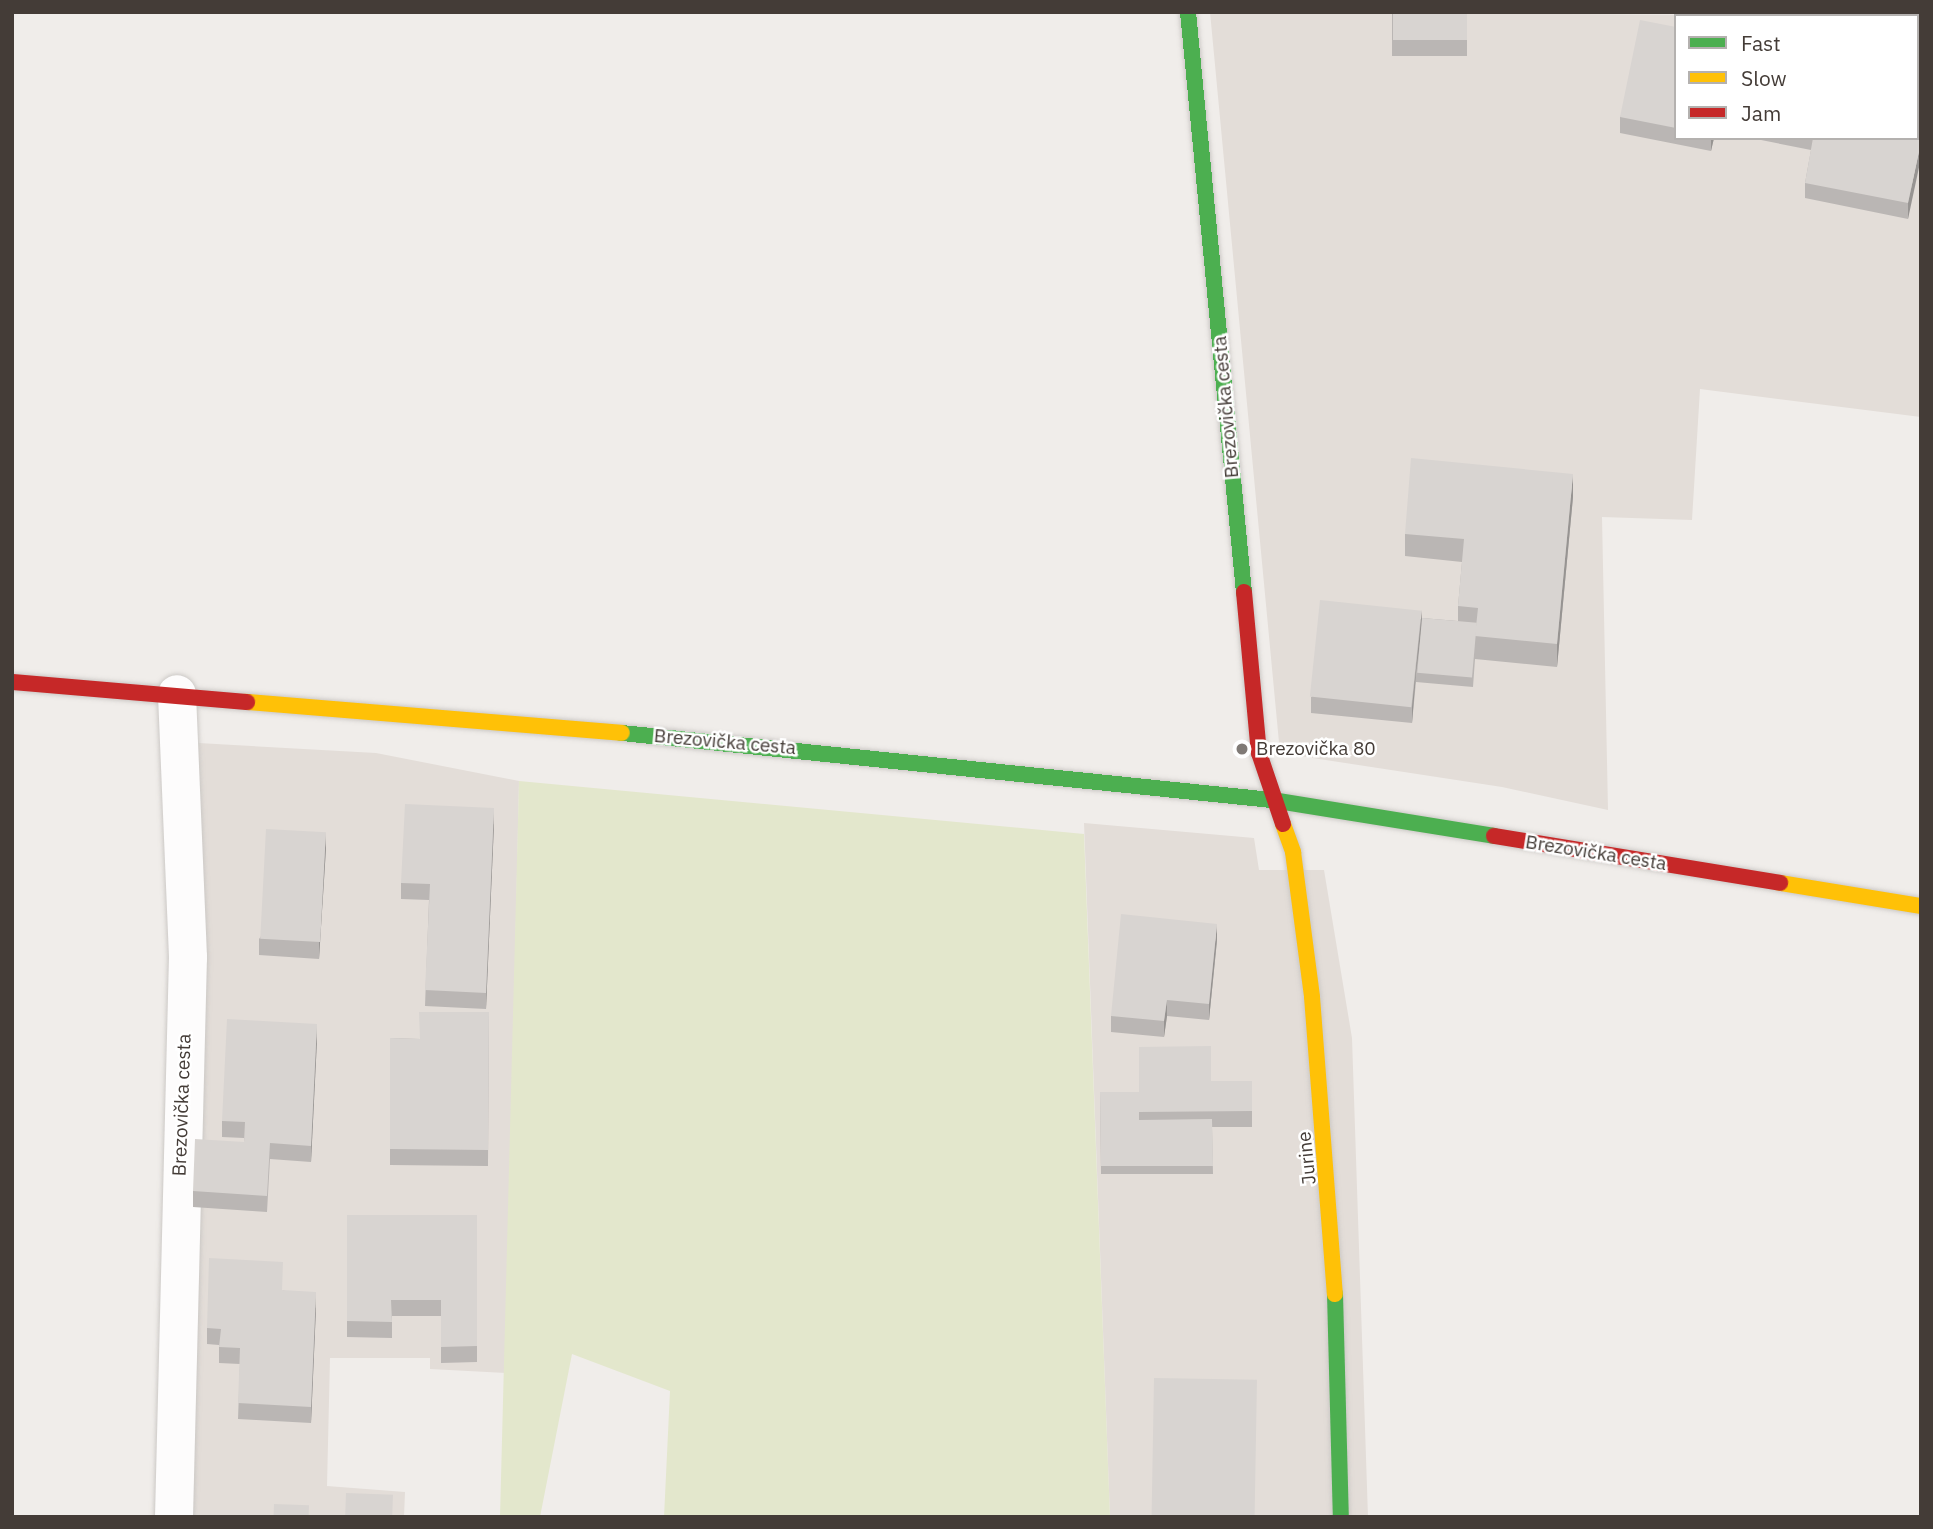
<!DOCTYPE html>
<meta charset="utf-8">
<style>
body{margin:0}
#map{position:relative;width:1933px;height:1529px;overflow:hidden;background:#f0edea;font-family:"IBM Plex Sans",sans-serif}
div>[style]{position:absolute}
.residential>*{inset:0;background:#e3ddd8}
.green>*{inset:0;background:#e3e7cc}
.roads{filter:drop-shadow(0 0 2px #ccc9c6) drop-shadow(0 0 2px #ccc9c6)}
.street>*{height:38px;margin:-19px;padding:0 19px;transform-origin:19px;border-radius:19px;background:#fdfcfc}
.fast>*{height:16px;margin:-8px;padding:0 8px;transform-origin:8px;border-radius:8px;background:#4caf50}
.slow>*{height:16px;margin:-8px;padding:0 8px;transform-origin:8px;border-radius:8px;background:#ffc107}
.jam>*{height:16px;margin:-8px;padding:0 8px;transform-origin:8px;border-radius:8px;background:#c62828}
.wall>*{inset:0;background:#bab6b4;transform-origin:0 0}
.shaded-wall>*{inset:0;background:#979492}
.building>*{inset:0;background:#d8d4d1;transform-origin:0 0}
.dots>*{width:19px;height:19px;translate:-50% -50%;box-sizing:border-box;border:4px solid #fff;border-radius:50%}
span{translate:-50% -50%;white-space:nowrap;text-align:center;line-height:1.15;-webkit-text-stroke:5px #fff;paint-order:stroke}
.street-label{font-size:19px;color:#443c37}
.poi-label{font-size:19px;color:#443c37}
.left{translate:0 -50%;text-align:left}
.frame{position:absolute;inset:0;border:14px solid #443c37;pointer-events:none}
.legend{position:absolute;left:1674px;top:14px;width:245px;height:126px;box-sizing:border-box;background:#fff;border:2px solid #b4b1af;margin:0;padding:9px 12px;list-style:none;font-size:21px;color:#443c37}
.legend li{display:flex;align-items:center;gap:14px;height:35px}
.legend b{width:35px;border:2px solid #b4b1af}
</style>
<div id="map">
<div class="residential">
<i style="clip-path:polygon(1210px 12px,1896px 16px,1676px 16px,1676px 138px,1917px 138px,1921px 21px,1921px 417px,1700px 389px,1692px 520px,1602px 517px,1608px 810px,1502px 787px,1280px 753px)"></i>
<i style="clip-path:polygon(163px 741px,376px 753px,519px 781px,506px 1373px,430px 1369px,430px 1358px,330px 1358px,327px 1486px,405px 1492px,404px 1517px,160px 1517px,178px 952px)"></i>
<i style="clip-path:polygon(1084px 823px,1254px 838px,1259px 870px,1324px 870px,1352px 1038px,1368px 1517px,1110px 1517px)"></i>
</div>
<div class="green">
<i style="clip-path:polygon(519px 781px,1084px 834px,1110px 1517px,664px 1517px,670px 1391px,572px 1354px,540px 1517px,500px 1517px)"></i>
</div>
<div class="roads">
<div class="street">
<i style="left:174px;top:1517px;width:560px;rotate:-88.57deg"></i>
<i style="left:188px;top:957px;width:263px;rotate:-92.4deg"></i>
</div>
<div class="fast">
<i style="left:1188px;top:12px;width:583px;rotate:84.49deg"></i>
<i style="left:622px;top:733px;width:653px;rotate:5.89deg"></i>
<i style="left:1272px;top:800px;width:225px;rotate:9.2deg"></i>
<i style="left:1335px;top:1294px;width:223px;rotate:88.5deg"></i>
</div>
<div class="slow">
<i style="left:247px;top:702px;width:376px;rotate:4.7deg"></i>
<i style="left:1283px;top:824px;width:30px;rotate:70deg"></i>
<i style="left:1293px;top:852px;width:146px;rotate:82.5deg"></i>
<i style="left:1312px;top:997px;width:298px;rotate:85.6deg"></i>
<i style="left:1780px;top:883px;width:143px;rotate:9.3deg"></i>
</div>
<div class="jam">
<i style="left:1244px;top:592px;width:162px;rotate:84.7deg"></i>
<i style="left:1259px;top:753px;width:75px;rotate:71.3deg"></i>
<i style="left:12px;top:682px;width:236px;rotate:4.9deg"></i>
<i style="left:1494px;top:836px;width:290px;rotate:9.3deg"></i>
</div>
</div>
<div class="wall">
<i style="left:1392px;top:12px;width:75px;height:44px"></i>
<i style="clip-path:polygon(1676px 27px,1676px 138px,1714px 138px,1711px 151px,1620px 133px,1620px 117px)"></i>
<i style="clip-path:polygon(1751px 138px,1917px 138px,1908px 219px,1805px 198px,1805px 183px,1811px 150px)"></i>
<i style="clip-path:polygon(1573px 497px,1557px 667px,1475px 659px,1473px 687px,1416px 682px,1412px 723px,1311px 713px,1311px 697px,1422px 618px,1458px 621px,1458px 606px,1462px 562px,1405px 556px,1405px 534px)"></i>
<i style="clip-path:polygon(494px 824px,486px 1009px,425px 1006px,429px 900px,401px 899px,401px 883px)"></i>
<i style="clip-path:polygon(326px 848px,319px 959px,259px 955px,259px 939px)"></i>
<i style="clip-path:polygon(1217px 940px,1209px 1020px,1167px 1016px,1164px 1037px,1111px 1032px,1111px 1016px)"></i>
<i style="clip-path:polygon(489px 1012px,488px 1166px,390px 1165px,390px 1038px,420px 1039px)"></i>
<i style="clip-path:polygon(317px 1040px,311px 1162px,270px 1159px,267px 1212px,193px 1207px,193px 1191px,244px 1142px,244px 1138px,222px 1137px,222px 1121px)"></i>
<i style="clip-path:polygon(1211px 1081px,1252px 1081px,1252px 1127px,1212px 1127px,1213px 1174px,1101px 1174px,1100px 1092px,1139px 1092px)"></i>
<i style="clip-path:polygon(347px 1215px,477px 1215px,477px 1362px,441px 1363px,441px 1316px,392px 1316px,392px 1338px,347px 1337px)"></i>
<i style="clip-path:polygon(283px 1290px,316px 1308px,311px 1423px,238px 1419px,240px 1364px,219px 1363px,219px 1345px,207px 1344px,207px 1328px)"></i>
</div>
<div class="shaded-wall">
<i style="clip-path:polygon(1711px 138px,1714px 138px,1711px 151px)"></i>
<i style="clip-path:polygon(1921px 142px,1921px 158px,1908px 219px,1908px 203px)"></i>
<i style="clip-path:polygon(1573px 474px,1573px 497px,1557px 667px,1557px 644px)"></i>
<i style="clip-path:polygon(1422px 610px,1422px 626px,1416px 673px,1412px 723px,1412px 707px)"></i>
<i style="clip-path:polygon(494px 808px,494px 824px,486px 1009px,486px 993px)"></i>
<i style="clip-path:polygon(326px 832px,326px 848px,319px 959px,319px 943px)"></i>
<i style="clip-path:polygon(1217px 924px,1217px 940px,1209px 1020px,1209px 1004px)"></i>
<i style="clip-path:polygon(1167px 1000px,1167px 1016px,1164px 1037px,1164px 1021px)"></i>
<i style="clip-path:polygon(317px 1024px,317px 1040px,311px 1162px,311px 1146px)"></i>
<i style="clip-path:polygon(316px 1292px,316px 1308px,311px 1423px,311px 1407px)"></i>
</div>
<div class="building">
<i style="left:1393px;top:12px;width:74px;height:28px"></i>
<i style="clip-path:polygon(1640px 20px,1676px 27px,1676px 128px,1620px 117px)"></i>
<i style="clip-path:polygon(1917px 111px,1921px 112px,1921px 142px,1908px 203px,1805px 183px,1813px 138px,1917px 138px)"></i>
<i style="clip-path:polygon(1411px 458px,1573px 474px,1557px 644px,1475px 636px,1478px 608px,1458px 606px,1464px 539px,1405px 534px)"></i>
<i style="left:1320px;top:600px;width:102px;height:97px;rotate:6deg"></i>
<i style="left:1422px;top:618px;width:55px;height:55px;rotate:5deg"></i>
<i style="clip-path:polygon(405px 804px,494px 808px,486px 993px,425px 990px,430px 884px,401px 883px)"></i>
<i style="left:266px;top:829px;width:60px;height:110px;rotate:3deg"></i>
<i style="clip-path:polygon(1121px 914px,1217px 924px,1209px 1004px,1167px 1000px,1164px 1021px,1111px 1016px)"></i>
<i style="clip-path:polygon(419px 1012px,489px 1012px,488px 1150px,390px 1149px,390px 1038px,420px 1039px)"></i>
<i style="clip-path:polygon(227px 1019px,317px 1024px,311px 1146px,270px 1143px,267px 1196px,193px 1191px,195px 1139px,244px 1142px,245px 1122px,222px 1121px)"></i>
<i style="clip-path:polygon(1211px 1046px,1211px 1081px,1252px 1081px,1252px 1111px,1139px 1112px,1139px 1047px)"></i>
<i style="clip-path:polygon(1100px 1092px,1139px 1092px,1139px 1120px,1212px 1119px,1213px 1166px,1101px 1166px)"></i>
<i style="clip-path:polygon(347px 1215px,477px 1215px,477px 1346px,441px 1347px,441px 1300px,391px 1300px,392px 1322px,347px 1321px)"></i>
<i style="clip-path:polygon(209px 1258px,283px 1262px,282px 1290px,316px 1292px,311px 1407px,238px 1403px,240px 1348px,219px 1347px,221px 1329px,207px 1328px)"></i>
<i style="left:1154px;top:1378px;width:103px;height:139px;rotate:1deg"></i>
<i style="left:346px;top:1493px;width:47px;height:24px;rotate:2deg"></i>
<i style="left:274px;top:1504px;width:35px;height:13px;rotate:2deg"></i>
</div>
<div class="dots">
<i style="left:1242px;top:749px;background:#807a76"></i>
</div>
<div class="street-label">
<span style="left:1226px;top:407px;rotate:-95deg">Brezovička cesta</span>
<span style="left:725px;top:742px;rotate:5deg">Brezovička cesta</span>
<span style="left:1596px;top:853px;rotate:9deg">Brezovička cesta</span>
<span style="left:182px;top:1105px;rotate:-88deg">Brezovička cesta</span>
<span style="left:1307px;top:1158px;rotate:-96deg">Jurine</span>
</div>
<div class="poi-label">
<span class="left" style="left:1256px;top:749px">Brezovička 80</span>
</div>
<div class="frame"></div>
<ul class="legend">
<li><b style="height:9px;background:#4caf50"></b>Fast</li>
<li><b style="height:9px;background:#ffc107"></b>Slow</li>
<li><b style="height:9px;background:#c62828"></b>Jam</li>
</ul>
</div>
